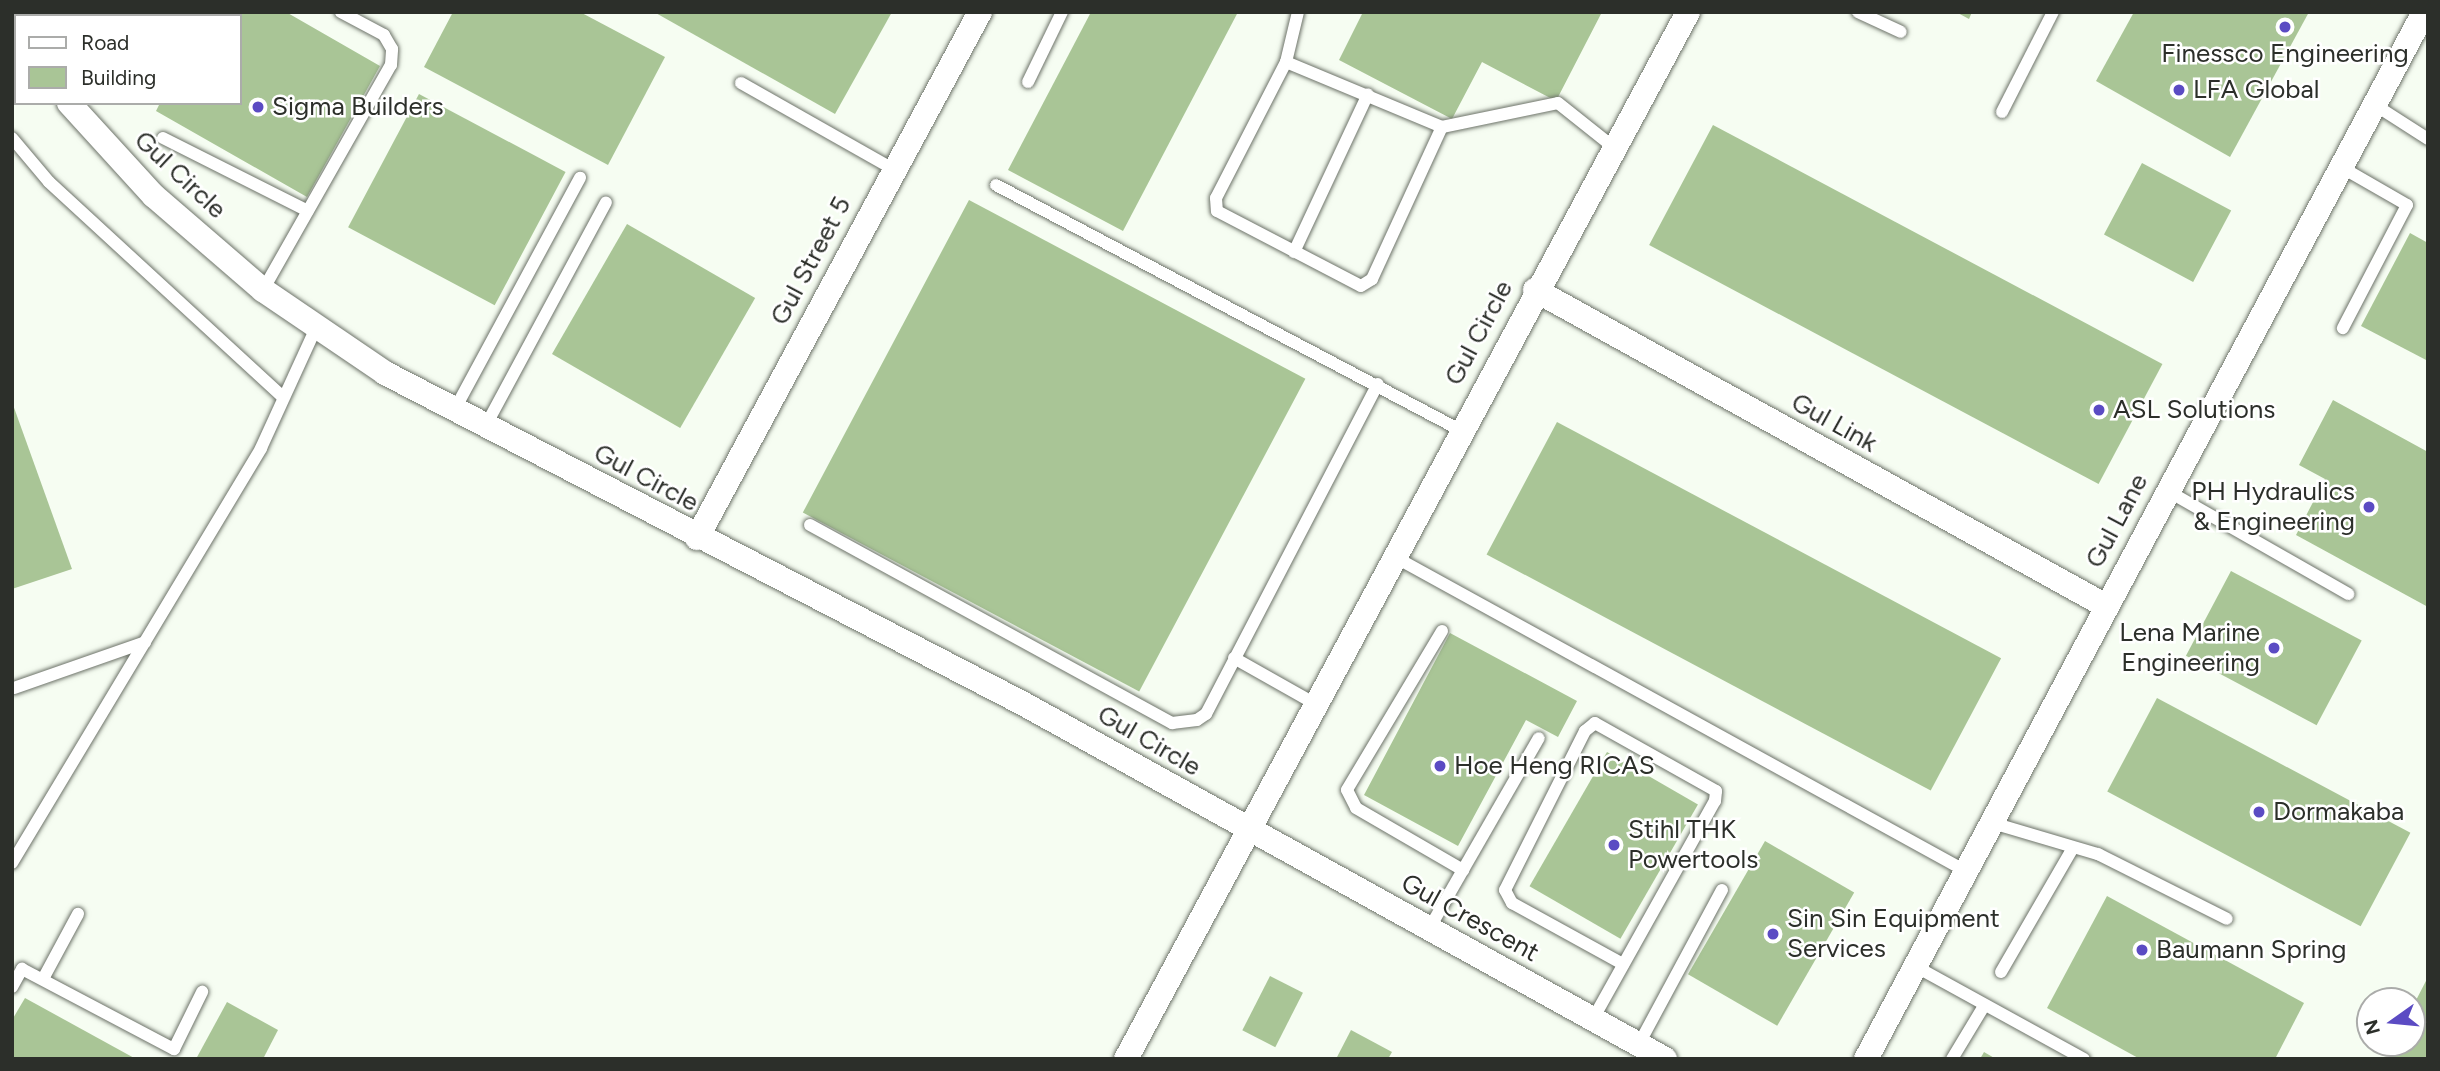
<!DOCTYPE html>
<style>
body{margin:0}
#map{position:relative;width:2440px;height:1071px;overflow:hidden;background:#f6fdf2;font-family:Figtree,sans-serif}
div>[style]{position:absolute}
.building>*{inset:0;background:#a9c596;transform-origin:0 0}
.roads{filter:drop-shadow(0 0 2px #6d7369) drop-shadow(0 0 2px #6d7369)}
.service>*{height:12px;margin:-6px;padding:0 6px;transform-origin:6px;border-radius:6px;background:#fff}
.minor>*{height:24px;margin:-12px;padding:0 12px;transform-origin:12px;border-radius:12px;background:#fff}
.dots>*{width:19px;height:19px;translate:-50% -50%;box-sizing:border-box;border:4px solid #fff;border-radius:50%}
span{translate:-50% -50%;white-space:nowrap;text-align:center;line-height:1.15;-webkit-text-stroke:5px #fff;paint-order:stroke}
.poi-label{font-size:26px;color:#2c2f2a}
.left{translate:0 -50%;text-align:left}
.right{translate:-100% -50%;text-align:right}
.street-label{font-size:26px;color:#2c2f2a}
.frame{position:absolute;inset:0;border:14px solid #2c2f2a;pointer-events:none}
.legend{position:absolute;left:14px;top:14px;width:228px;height:91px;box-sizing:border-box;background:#fff;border:2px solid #abacaa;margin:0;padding:9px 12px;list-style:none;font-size:21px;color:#2c2f2a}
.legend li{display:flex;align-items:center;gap:14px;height:35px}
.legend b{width:35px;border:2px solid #abacaa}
.north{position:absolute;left:2356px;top:987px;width:70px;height:70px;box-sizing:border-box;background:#fff;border:2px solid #abacaa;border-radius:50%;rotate:255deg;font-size:19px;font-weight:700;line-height:28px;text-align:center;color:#2c2f2a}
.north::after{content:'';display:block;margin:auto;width:24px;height:32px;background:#5b4bc3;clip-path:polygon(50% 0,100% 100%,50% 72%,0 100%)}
</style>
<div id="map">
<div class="building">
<i style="clip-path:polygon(212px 12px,286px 12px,380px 66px,307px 197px,156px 111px,160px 103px,240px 103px,240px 16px)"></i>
<i style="clip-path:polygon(453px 12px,580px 12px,665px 57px,608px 165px,424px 67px)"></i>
<i style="clip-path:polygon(654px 12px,892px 12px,835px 114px)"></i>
<i style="clip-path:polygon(1091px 12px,1238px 12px,1123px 231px,1008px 170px)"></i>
<i style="clip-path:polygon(1363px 12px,1602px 12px,1556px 101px,1482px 62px,1452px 119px,1339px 60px)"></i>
<i style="clip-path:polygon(1956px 12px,1972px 12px,1969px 19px)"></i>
<i style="clip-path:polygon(2134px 12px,2309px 12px,2230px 157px,2096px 81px)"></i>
<i style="left:419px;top:94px;width:166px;height:151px;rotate:28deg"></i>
<i style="left:1713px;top:125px;width:509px;height:136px;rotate:28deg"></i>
<i style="left:2142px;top:163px;width:101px;height:81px;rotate:28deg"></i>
<i style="left:969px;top:200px;width:381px;height:354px;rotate:28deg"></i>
<i style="left:627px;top:224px;width:148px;height:150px;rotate:30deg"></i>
<i style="clip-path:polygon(2410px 233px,2428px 243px,2428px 361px,2361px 326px)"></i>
<i style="clip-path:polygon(2333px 400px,2428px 452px,2428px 607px,2296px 535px,2325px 479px,2299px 465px)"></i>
<i style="clip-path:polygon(12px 402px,72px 569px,12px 589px)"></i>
<i style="left:1557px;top:422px;width:503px;height:150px;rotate:28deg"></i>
<i style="left:2231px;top:571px;width:148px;height:96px;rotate:28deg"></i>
<i style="clip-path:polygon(1450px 633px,1577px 701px,1558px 737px,1526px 720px,1458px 846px,1364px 795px)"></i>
<i style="left:2157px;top:698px;width:287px;height:106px;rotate:28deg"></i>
<i style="left:1607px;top:752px;width:105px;height:155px;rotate:30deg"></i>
<i style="left:1765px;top:841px;width:103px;height:154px;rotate:30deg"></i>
<i style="clip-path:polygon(2107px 896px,2304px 1003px,2275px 1059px,2140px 1059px,2047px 1008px)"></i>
<i style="left:1270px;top:976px;width:37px;height:61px;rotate:27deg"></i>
<i style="clip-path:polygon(2428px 977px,2428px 1059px,2390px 1059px,2394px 1043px,2412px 1043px,2412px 1008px)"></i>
<i style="clip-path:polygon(25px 998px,136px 1059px,12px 1059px,12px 1020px)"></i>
<i style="clip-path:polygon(227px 1002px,278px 1030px,263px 1059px,196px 1059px)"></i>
<i style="clip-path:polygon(1351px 1030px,1392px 1052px,1388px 1059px,1336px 1059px)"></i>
<i style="clip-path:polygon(1984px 1052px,1996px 1059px,1980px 1059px)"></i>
</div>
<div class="roads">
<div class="service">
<i style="left:1298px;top:12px;width:51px;rotate:103.5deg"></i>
<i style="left:1286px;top:62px;width:153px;rotate:117.2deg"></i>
<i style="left:1216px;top:198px;width:13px;rotate:86deg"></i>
<i style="left:1217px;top:211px;width:162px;rotate:27.5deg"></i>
<i style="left:1361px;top:286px;width:13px;rotate:-32deg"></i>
<i style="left:1372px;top:279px;width:167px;rotate:-65.3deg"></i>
<i style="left:1858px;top:12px;width:47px;rotate:24.9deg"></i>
<i style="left:1286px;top:62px;width:169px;rotate:22.6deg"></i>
<i style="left:1442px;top:127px;width:118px;rotate:-11.7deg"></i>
<i style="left:1558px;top:103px;width:69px;rotate:38.5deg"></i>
<i style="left:1028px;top:82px;width:78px;rotate:-64.1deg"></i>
<i style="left:741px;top:83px;width:175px;rotate:29.5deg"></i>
<i style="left:2375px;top:105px;width:63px;rotate:32.7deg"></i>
<i style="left:2002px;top:112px;width:112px;rotate:-63deg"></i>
<i style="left:12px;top:138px;width:57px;rotate:49.9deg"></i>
<i style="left:49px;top:182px;width:318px;rotate:42.6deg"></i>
<i style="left:163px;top:138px;width:162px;rotate:26.7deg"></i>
<i style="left:2341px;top:167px;width:76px;rotate:29.9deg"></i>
<i style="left:2407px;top:205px;width:139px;rotate:117.5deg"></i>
<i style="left:996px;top:185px;width:525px;rotate:27.83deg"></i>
<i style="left:1294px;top:252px;width:174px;rotate:-64.9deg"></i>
<i style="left:263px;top:290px;width:259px;rotate:-60.4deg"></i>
<i style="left:391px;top:65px;width:16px;rotate:-86deg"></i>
<i style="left:392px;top:49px;width:16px;rotate:-120deg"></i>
<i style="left:384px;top:35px;width:49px;rotate:-151.9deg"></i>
<i style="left:455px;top:409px;width:263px;rotate:-61.6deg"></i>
<i style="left:485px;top:427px;width:255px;rotate:-61.7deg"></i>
<i style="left:2166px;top:490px;width:210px;rotate:29.7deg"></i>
<i style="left:810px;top:525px;width:413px;rotate:28.7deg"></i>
<i style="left:1172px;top:723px;width:25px;rotate:-7deg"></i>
<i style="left:1197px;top:720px;width:11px;rotate:-34deg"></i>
<i style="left:1206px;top:714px;width:372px;rotate:-62.5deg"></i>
<i style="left:1393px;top:556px;width:652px;rotate:28.81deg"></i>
<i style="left:1442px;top:631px;width:185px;rotate:120.9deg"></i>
<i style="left:1347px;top:790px;width:20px;rotate:63deg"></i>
<i style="left:1356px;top:808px;width:124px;rotate:30.1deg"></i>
<i style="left:1234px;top:658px;width:92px;rotate:29.4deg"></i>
<i style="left:14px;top:688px;width:139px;rotate:-19.3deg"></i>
<i style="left:1989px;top:822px;width:114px;rotate:16.4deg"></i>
<i style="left:2098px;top:854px;width:144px;rotate:26.7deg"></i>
<i style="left:12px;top:863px;width:484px;rotate:-59deg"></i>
<i style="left:261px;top:448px;width:130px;rotate:-65.4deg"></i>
<i style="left:1429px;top:929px;width:220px;rotate:-60.1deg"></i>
<i style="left:1913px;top:965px;width:195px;rotate:28.8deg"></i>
<i style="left:2001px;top:972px;width:143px;rotate:-59.9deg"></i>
<i style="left:43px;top:979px;width:74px;rotate:-61.7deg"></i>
<i style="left:12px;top:987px;width:21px;rotate:-61deg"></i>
<i style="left:22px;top:969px;width:172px;rotate:27.8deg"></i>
<i style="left:174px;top:1049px;width:64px;rotate:-63.8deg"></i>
<i style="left:1593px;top:1019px;width:250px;rotate:-60.8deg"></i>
<i style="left:1715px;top:801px;width:10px;rotate:-84deg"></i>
<i style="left:1716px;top:791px;width:139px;rotate:-150.7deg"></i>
<i style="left:1595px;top:723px;width:13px;rotate:141deg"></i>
<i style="left:1585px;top:731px;width:178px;rotate:116.7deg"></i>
<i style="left:1505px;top:890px;width:15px;rotate:62deg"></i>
<i style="left:1512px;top:903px;width:127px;rotate:28.8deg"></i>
<i style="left:1639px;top:1044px;width:175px;rotate:-61.7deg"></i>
<i style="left:1952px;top:1059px;width:62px;rotate:-58.9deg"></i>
</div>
<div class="minor">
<i style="left:12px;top:24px;width:6px;rotate:51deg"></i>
<i style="left:69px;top:103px;width:126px;rotate:47.6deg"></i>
<i style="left:154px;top:196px;width:144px;rotate:40.8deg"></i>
<i style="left:263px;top:290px;width:148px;rotate:34.2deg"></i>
<i style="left:385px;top:373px;width:717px;rotate:27.39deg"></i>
<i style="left:1022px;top:703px;width:735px;rotate:28.97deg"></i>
<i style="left:1535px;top:290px;width:653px;rotate:28.96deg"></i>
<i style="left:697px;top:538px;width:597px;rotate:-61.72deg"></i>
<i style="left:1126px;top:1059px;width:1188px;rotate:-61.77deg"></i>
<i style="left:1866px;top:1059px;width:1186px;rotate:-61.94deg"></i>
</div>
</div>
<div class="dots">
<i style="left:2285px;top:27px;background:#5b4bc3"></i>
<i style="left:2179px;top:90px;background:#5b4bc3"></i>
<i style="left:258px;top:107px;background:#5b4bc3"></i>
<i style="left:2099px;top:410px;background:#5b4bc3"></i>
<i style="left:2369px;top:507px;background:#5b4bc3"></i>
<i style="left:2274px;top:648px;background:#5b4bc3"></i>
<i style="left:1440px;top:766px;background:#5b4bc3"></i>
<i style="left:2259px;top:812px;background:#5b4bc3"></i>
<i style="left:1614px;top:845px;background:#5b4bc3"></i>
<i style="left:1773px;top:934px;background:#5b4bc3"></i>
<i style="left:2142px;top:950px;background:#5b4bc3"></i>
</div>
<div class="poi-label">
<span style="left:2285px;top:54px">Finessco Engineering</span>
<span class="left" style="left:2193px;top:90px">LFA Global</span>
<span class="left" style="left:272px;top:107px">Sigma Builders</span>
<span class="left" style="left:2113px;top:410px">ASL Solutions</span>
<span class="right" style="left:2355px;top:507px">PH Hydraulics<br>&amp; Engineering</span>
<span class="right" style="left:2260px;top:648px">Lena Marine<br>Engineering</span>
<span class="left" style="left:1454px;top:766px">Hoe Heng RICAS</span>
<span class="left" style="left:2273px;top:812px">Dormakaba</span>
<span class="left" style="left:1628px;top:845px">Stihl THK<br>Powertools</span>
<span class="left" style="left:1787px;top:934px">Sin Sin Equipment<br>Services</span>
<span class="left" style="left:2156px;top:950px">Baumann Spring</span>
</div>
<div class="street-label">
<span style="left:180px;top:175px;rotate:43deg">Gul Circle</span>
<span style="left:811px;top:261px;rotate:-62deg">Gul Street 5</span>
<span style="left:1479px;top:333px;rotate:-62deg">Gul Circle</span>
<span style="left:1834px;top:423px;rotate:29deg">Gul Link</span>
<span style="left:646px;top:478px;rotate:28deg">Gul Circle</span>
<span style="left:2117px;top:521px;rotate:-62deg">Gul Lane</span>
<span style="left:1149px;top:741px;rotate:30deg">Gul Circle</span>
<span style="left:1470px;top:918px;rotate:29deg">Gul Crescent</span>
</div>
<div class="frame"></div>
<ul class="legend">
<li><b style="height:9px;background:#fff"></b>Road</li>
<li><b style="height:19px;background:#a9c596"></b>Building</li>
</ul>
<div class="north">N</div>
</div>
